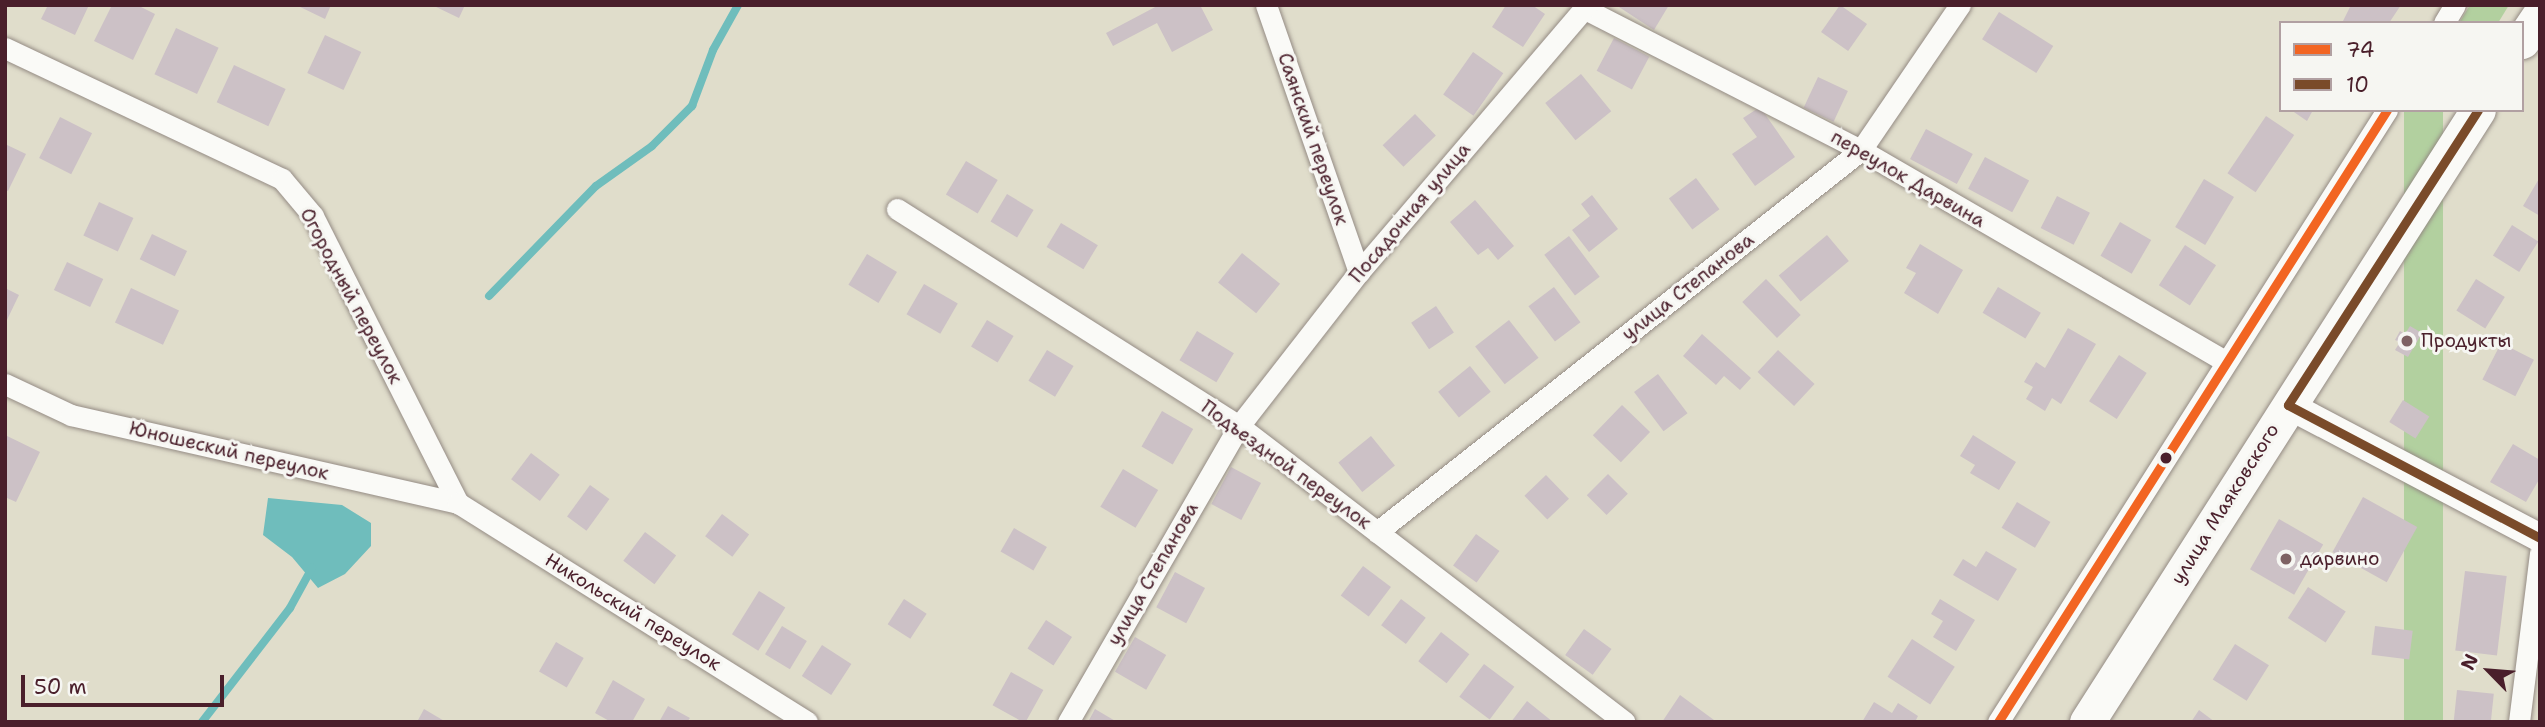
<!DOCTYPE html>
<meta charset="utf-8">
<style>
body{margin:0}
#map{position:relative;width:2545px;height:727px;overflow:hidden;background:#e0ddcb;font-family:"Shantell Sans",sans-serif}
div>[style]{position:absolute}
.green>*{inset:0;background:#b2d09f;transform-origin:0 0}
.water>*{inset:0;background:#6fbdbc}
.stream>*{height:8px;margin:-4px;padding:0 4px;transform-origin:4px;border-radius:4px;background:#6fbdbc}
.building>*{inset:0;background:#ccc1c6;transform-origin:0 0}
.roads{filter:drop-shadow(0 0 2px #948b84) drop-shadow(0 0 2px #948b84)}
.minor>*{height:21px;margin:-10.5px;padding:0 10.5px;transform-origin:10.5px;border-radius:10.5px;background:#fafaf7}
.tertiary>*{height:28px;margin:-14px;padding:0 14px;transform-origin:14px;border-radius:14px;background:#fafaf7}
.primary>*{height:35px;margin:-17.5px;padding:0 17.5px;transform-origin:17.5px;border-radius:17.5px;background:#fafaf7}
.bus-1>*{height:9px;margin:-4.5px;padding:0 4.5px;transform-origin:4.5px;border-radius:4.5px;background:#f26522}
.bus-2>*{height:9px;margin:-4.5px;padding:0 4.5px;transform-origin:4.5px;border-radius:4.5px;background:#7a4b2a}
.dots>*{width:19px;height:19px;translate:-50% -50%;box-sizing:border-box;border:4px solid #f6f6f2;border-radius:50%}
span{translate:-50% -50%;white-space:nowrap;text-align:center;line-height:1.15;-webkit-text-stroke:6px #f6f6f2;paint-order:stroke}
.street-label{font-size:19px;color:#4a1f2b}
.poi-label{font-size:19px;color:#4a1f2b}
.left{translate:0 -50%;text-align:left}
.frame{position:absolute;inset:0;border:7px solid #4a1f2b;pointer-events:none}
.legend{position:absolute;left:2279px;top:21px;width:245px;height:91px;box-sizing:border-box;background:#f6f6f2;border:2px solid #b1a0a2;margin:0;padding:9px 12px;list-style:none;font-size:21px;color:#4a1f2b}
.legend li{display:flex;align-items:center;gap:14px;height:35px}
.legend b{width:35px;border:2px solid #b1a0a2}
.north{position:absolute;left:2454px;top:636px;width:70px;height:70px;-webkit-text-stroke:5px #f6f6f2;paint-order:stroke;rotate:295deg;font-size:19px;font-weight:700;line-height:28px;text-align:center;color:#4a1f2b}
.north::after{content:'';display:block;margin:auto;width:24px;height:32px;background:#4a1f2b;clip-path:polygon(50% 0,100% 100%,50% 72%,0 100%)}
.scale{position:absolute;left:21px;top:675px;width:203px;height:32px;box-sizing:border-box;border:4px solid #4a1f2b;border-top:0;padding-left:9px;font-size:21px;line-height:24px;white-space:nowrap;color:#4a1f2b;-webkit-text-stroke:5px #f6f6f2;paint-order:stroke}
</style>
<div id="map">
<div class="green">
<i style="clip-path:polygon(2470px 5px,2509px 5px,2498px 23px,2459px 23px)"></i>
<i style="left:2404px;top:110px;width:39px;height:724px"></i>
</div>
<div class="water">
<i style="clip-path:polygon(268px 498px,342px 505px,371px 523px,371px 546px,345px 574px,318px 588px,292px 557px,263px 535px)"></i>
</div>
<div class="stream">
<i style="left:489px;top:296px;width:153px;rotate:-45.8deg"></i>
<i style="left:596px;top:186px;width:69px;rotate:-35.5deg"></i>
<i style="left:652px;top:146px;width:57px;rotate:-45deg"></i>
<i style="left:692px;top:106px;width:60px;rotate:-69.4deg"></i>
<i style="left:713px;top:50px;width:51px;rotate:-60.9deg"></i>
<i style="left:202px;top:722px;width:144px;rotate:-52.3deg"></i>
<i style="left:290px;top:608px;width:46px;rotate:-61.2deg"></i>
</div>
<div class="building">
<i style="clip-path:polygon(48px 5px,89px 5px,75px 35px,41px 19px)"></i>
<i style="clip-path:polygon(112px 5px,137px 5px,155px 14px,133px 60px,94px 41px)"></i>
<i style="clip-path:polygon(296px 5px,331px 5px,325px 19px)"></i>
<i style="clip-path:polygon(432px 5px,465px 5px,459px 18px)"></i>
<i style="clip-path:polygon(1159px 5px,1200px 5px,1213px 30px,1172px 52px,1157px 23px,1113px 46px,1106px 33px)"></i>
<i style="clip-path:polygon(1506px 5px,1532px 5px,1545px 14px,1523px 47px,1492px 27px)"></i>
<i style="clip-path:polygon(1620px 5px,1669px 5px,1654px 30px,1619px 7px)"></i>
<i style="left:1840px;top:5px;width:33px;height:33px;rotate:35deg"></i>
<i style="clip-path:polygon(2351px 5px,2401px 5px,2389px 23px,2342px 23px)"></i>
<i style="left:1999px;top:12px;width:64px;height:32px;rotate:32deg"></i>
<i style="left:176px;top:28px;width:47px;height:51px;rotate:25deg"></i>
<i style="left:325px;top:35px;width:40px;height:42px;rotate:25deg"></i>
<i style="left:1614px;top:38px;width:40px;height:37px;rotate:28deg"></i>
<i style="left:1473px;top:52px;width:37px;height:52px;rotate:35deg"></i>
<i style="left:234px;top:65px;width:57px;height:41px;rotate:25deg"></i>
<i style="left:1581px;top:74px;width:48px;height:46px;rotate:51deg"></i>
<i style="left:1818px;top:77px;width:33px;height:34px;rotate:25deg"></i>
<i style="clip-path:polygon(1760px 107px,1795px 157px,1755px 186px,1732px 154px,1757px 137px,1743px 118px)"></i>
<i style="clip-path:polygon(2291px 110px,2313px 110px,2307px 121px)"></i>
<i style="left:1415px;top:114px;width:30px;height:45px;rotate:46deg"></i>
<i style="left:2266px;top:116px;width:34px;height:69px;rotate:34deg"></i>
<i style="left:60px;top:117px;width:36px;height:46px;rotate:27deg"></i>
<i style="left:1926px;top:129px;width:53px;height:34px;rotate:28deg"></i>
<i style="clip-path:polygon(5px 144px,26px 154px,8px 191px,5px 190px)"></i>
<i style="left:1985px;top:157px;width:50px;height:36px;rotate:28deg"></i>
<i style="left:966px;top:161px;width:37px;height:39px;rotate:31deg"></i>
<i style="clip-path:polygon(2540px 177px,2540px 216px,2523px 206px)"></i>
<i style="left:1696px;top:178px;width:39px;height:34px;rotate:53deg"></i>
<i style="left:2204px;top:179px;width:35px;height:56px;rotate:31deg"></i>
<i style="left:1007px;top:194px;width:31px;height:32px;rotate:31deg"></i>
<i style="clip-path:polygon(1592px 195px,1618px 229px,1589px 252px,1572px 230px,1590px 216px,1581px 204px)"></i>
<i style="left:2057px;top:196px;width:37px;height:36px;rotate:27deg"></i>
<i style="clip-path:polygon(1475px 200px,1514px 246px,1498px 260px,1488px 248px,1478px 255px,1450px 222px)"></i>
<i style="left:99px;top:202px;width:38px;height:37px;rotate:25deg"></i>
<i style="left:2120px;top:222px;width:36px;height:39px;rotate:30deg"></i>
<i style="left:1061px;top:223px;width:43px;height:28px;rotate:31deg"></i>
<i style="left:2512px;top:225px;width:31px;height:36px;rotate:32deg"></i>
<i style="left:152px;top:234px;width:39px;height:28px;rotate:26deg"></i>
<i style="left:1827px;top:235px;width:34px;height:63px;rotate:50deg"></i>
<i style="left:1569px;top:236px;width:51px;height:31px;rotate:53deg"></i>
<i style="clip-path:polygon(1920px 244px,1963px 270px,1938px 314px,1904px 293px,1916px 273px,1906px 268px)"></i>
<i style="left:2185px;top:245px;width:37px;height:48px;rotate:33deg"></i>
<i style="left:1242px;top:253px;width:49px;height:38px;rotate:39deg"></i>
<i style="left:867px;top:254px;width:35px;height:36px;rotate:31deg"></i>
<i style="left:67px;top:262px;width:40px;height:31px;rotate:25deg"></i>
<i style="left:1766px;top:279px;width:50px;height:33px;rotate:46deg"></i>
<i style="left:2476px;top:279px;width:34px;height:37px;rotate:32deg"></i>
<i style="left:924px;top:284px;width:39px;height:35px;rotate:30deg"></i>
<i style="left:1554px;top:287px;width:44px;height:32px;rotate:53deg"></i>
<i style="left:1998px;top:287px;width:50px;height:30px;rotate:31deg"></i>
<i style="clip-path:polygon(5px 288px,19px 295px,5px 324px)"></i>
<i style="left:131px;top:288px;width:53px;height:38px;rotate:25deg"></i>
<i style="left:1436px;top:306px;width:32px;height:30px;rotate:56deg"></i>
<i style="left:987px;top:320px;width:31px;height:31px;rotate:31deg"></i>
<i style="left:1509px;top:320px;width:48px;height:43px;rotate:52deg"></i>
<i style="clip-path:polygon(2410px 326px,2422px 333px,2408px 357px,2395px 350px,2400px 342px,2395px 340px,2400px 331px,2405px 334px)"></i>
<i style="clip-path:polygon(2068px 328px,2096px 344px,2061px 404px,2052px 398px,2045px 411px,2026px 399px,2033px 387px,2024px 382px,2036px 362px,2045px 368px)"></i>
<i style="left:1197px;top:331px;width:43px;height:34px;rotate:31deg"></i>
<i style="clip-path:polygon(1702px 334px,1751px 378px,1740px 390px,1724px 376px,1716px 385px,1683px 356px)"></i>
<i style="left:2501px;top:343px;width:37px;height:41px;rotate:27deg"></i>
<i style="left:1047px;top:350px;width:31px;height:36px;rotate:31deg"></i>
<i style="left:1778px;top:350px;width:50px;height:30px;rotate:43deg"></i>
<i style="left:2119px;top:355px;width:33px;height:55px;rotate:33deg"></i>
<i style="left:1470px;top:366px;width:33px;height:41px;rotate:51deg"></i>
<i style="left:1658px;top:374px;width:49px;height:30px;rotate:53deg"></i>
<i style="left:2403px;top:400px;width:31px;height:26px;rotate:32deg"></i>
<i style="left:1622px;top:405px;width:39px;height:42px;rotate:44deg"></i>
<i style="left:1162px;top:411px;width:36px;height:41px;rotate:30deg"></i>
<i style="clip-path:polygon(5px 435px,40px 452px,16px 502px,5px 497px)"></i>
<i style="clip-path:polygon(1973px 435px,2016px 462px,1999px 490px,1970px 473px,1975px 465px,1960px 456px)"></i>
<i style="left:1371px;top:436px;width:38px;height:42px;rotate:51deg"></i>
<i style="clip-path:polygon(2513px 444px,2540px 460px,2540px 478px,2526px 502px,2490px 482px)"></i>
<i style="left:531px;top:453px;width:36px;height:33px;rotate:37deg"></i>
<i style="left:1231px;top:467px;width:34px;height:42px;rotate:28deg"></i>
<i style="left:1123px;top:469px;width:41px;height:44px;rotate:31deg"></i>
<i style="left:1608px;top:474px;width:28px;height:30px;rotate:45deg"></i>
<i style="left:1546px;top:475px;width:33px;height:30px;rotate:46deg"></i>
<i style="left:590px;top:485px;width:24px;height:39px;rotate:36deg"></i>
<i style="left:2363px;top:497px;width:62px;height:63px;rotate:29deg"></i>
<i style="left:2017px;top:502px;width:39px;height:30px;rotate:31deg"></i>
<i style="left:722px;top:514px;width:34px;height:28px;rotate:37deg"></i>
<i style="left:2279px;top:519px;width:51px;height:58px;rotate:30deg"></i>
<i style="left:1014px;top:528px;width:38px;height:27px;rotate:30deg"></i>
<i style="left:645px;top:532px;width:39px;height:36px;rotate:37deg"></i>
<i style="left:1476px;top:534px;width:29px;height:39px;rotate:36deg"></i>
<i style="clip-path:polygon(1986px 551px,2017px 569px,1998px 601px,1953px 575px,1963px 559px,1976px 567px)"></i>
<i style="left:1363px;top:566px;width:35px;height:37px;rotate:37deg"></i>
<i style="left:2465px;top:571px;width:42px;height:80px;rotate:7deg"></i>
<i style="left:1175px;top:572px;width:34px;height:40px;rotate:28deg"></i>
<i style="left:2308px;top:587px;width:45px;height:37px;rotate:33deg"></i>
<i style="left:759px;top:591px;width:31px;height:51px;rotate:32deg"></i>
<i style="left:904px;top:599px;width:27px;height:30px;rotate:33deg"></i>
<i style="left:1401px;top:599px;width:31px;height:33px;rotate:37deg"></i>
<i style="clip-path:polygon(1940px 599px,1975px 620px,1956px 651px,1933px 637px,1943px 621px,1931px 614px)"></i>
<i style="left:1046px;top:620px;width:31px;height:34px;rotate:33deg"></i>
<i style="left:782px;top:626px;width:29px;height:33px;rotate:31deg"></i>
<i style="left:2375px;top:626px;width:38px;height:29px;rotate:7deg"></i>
<i style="left:1584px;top:629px;width:34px;height:32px;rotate:36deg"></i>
<i style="left:1441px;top:632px;width:36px;height:37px;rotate:38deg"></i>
<i style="left:1135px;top:637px;width:36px;height:40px;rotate:30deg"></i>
<i style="left:1912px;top:639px;width:51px;height:45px;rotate:33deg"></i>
<i style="left:556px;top:642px;width:32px;height:34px;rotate:30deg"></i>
<i style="left:2235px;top:644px;width:40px;height:42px;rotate:32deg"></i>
<i style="left:822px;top:645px;width:35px;height:37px;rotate:33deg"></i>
<i style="left:1484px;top:664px;width:38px;height:41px;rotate:37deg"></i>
<i style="left:1011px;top:672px;width:37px;height:38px;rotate:29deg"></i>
<i style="clip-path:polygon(613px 680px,645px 699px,632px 722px,611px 722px,595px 713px)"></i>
<i style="left:2457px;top:690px;width:37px;height:32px;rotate:6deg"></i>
<i style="clip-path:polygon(1680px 695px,1714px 720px,1713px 722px,1662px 722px)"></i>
<i style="clip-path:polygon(1527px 701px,1553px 722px,1511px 722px)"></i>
<i style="clip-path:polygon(1874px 702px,1892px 713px,1898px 703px,1918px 716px,1915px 722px,1862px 722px)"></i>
<i style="clip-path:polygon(668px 706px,690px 718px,687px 722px,659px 722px)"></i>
<i style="clip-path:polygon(424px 709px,446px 722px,417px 722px)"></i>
<i style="clip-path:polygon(1095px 709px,1117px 722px,1088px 722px)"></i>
<i style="clip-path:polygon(2199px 710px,2215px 722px,2191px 722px)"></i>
</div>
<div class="roads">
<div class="minor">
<i style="left:1266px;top:5px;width:283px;rotate:70.8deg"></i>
<i style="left:1585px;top:9px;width:310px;rotate:27.1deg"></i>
<i style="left:1861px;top:150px;width:421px;rotate:30.1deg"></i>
<i style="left:2444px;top:23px;width:21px;rotate:-59deg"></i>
<i style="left:5px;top:48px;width:306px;rotate:25.3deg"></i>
<i style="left:282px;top:179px;width:48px;rotate:50deg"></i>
<i style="left:313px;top:216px;width:322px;rotate:63.2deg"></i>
<i style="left:897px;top:209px;width:405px;rotate:32.4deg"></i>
<i style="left:1239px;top:426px;width:486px;rotate:37.5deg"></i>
<i style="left:5px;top:384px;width:73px;rotate:25.2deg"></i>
<i style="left:71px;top:415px;width:397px;rotate:12.8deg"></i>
<i style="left:458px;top:503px;width:412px;rotate:32.1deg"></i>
<i style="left:1377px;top:532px;width:617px;rotate:-38.28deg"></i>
<i style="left:1861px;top:150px;width:176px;rotate:-55.7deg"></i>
<i style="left:1068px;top:722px;width:342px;rotate:-60deg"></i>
<i style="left:1239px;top:426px;width:195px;rotate:-52.1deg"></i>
<i style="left:1359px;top:272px;width:351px;rotate:-49.5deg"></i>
<i style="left:1998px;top:722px;width:725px;rotate:-57.56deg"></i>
<i style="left:2519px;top:722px;width:170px;rotate:-82.9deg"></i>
</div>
<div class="tertiary">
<i style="left:2288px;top:405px;width:285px;rotate:27.8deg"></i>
</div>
<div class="primary">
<i style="left:2522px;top:41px;width:32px;rotate:-56deg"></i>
<i style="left:2087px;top:722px;width:726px;rotate:-57.43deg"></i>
</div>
</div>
<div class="bus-1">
<i style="left:1998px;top:722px;width:725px;rotate:-57.56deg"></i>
</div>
<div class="bus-2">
<i style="left:2478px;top:110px;width:351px;rotate:122.8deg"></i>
<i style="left:2288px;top:405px;width:285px;rotate:27.8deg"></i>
</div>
<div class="dots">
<i style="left:2407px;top:341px;background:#7e6263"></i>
<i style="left:2166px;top:458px;background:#4a1f2b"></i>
<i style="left:2286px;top:559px;background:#7e6263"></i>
</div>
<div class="street-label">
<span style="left:1313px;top:139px;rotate:71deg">Саянский переулок</span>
<span style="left:1908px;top:179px;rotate:30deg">переулок Дарвина</span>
<span style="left:1410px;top:213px;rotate:-50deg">Посадочная улица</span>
<span style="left:1688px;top:287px;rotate:-38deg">улица Степанова</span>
<span style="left:351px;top:296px;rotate:62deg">Огородный переулок</span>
<span style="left:229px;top:451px;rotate:13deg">Юношеский переулок</span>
<span style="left:1286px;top:465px;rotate:36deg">Подъездной переулок</span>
<span style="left:2225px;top:504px;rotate:-58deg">улица Маяковского</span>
<span style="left:1153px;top:574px;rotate:-60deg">улица Степанова</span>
<span style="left:633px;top:612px;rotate:32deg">Никольский переулок</span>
</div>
<div class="poi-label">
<span class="left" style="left:2421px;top:341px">Продукты</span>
<span class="left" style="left:2300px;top:559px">дарвино</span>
</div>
<div class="frame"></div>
<ul class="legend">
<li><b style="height:9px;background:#f26522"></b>74</li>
<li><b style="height:9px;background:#7a4b2a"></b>10</li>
</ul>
<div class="north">N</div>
<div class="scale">50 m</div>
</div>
